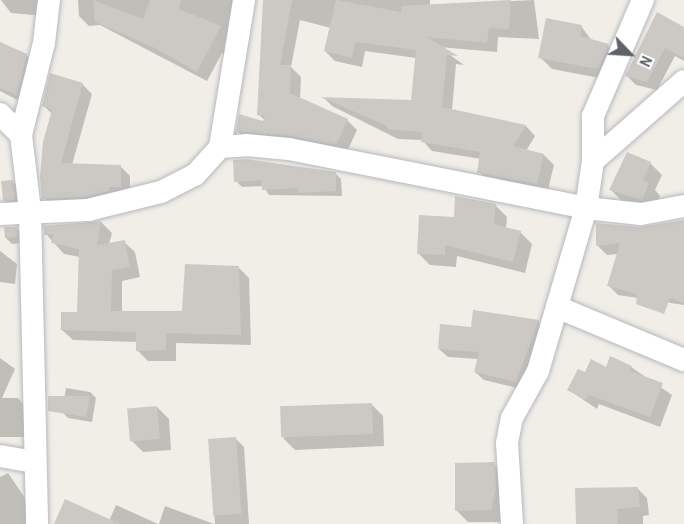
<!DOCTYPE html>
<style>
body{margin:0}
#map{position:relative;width:684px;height:524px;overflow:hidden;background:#f1eee8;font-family:"Archivo Narrow",sans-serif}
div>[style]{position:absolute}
.shadow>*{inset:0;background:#0003}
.building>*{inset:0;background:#ccc9c5;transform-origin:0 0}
.roads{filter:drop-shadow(0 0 2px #b5b8bc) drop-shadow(0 0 2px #b5b8bc)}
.minor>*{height:22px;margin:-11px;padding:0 11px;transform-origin:11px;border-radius:11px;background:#fff}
span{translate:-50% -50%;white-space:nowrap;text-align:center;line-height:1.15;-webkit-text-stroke:6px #fff;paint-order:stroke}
.north{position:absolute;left:600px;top:24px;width:60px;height:60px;-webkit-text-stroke:4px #fff;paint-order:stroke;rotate:115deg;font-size:16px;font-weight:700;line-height:24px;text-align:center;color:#5f6368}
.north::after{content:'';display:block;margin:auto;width:21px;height:27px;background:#5f6368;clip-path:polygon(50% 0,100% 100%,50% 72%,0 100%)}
</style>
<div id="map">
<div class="shadow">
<i style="clip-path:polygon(1px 0,54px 0,44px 16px,11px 13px)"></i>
<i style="clip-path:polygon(68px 0,246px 0,232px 57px,222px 53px,207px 81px,100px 25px,89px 26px,79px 16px,78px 0)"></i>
<i style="clip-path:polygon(264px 0,430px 0,430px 5px,534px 0,539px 39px,498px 37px,497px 52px,439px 47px,464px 65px,456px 64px,452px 110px,526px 126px,535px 136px,526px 151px,544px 155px,554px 165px,547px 194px,489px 182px,479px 172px,481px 159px,432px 151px,422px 140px,398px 139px,332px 106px,324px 98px,412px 102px,416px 58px,365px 51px,362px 67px,335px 61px,325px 51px,331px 28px,300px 20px,291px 67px,301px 77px,300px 99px,347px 120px,357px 130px,346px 154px,248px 142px,238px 132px,265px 120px,259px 115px)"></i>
<i style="clip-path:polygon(657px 14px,684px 28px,684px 61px,675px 56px,657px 90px,636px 85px,627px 76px)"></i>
<i style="clip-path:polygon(581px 26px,592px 41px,608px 46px,620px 57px,610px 80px,552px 69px,540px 57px)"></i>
<i style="clip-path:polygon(0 48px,26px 55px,39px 67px,29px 106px,0 91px)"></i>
<i style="clip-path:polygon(82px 84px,92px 94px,72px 165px,121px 167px,130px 176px,130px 196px,53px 208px,44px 198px,52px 114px,44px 106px)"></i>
<i style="clip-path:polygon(650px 163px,662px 175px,655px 190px,660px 196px,654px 211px,623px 202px,611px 190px)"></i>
<i style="clip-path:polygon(335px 173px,341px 179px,342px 196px,269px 195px,263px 186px,242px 187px,236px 181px)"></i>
<i style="clip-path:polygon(12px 181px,24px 193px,16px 212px,4px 200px)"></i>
<i style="clip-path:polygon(495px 205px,507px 217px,506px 229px,520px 232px,532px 244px,525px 273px,457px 256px,456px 267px,430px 265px,418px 253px,455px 219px)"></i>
<i style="clip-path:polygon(684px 221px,684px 305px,618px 295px,608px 285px,618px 254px,607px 255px,597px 245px,597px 224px,643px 229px)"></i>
<i style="clip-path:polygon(101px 222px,112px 233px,109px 244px,124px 242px,135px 252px,140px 277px,122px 281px,122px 313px,184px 312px,238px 267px,249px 278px,251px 345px,176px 343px,176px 361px,148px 361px,137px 350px,137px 342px,73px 340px,62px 330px,79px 313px,80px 257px,64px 254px,46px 234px,45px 227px)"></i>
<i style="clip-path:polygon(16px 228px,22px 234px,22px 243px,12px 244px,6px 238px)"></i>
<i style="clip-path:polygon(0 251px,17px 264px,15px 284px,0 282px)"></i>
<i style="clip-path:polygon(538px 321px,546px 329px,525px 390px,484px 380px,475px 372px,478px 359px,448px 357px,439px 349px,472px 328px)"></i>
<i style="clip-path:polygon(0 358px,15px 369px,2px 398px,18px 398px,28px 409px,28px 437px,0 437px)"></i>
<i style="clip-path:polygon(631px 367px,672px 395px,660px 427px,599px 404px,597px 409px,569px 390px,606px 369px)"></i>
<i style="clip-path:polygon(66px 388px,90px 392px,96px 398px,92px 422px,68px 418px,62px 412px)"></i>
<i style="clip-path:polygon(371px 404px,383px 416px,384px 446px,295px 450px,283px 438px)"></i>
<i style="clip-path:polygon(157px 407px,169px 419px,171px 450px,143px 452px,131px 440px)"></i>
<i style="clip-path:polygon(235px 438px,244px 447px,249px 524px,215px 524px,210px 440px)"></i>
<i style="clip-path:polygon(494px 464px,506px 476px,503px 522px,468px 522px,456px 510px)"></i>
<i style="clip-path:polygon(8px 473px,31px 507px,32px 524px,0 524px,0 477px)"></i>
<i style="clip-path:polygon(638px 489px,647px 498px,649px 515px,643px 516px,643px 524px,578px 524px)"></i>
<i style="clip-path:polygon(116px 505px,158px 524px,63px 524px,109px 521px)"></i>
<i style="clip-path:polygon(165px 506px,214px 524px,159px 524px)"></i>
</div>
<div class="building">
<i style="clip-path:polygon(93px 0,143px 19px,150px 0,181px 0,179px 9px,221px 26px,197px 72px,155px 48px,95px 22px)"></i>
<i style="clip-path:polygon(263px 0,292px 0,280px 65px,291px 65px,290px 93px,348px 119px,336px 145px,290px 136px,236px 132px,239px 114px,263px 121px,265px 116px,257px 115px)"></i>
<i style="clip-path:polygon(336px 0,401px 12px,401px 6px,511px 0,509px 29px,489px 28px,487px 43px,427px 37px,458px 56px,447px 55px,442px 107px,526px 125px,513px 146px,544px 154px,537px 184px,477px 173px,480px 152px,421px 142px,422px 132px,387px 129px,387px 126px,321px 97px,411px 100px,416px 50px,355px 42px,352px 58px,324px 51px)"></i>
<i style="clip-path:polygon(657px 12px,684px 27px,684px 58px,665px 48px,647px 82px,625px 76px)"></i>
<i style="clip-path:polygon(546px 18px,582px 25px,580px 36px,609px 44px,598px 69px,538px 58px)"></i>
<i style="clip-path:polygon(0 42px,27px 54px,17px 95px,0 88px)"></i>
<i style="clip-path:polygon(50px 73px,83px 83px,61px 163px,121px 165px,121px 187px,109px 187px,109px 191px,86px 197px,42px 199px,40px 177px,43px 142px,52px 110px,42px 106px)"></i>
<i style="clip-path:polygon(627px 152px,651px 162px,643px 180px,649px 183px,642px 200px,609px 190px)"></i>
<i style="clip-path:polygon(246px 159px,336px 172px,336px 191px,298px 193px,298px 188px,262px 190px,261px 180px,234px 182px,233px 160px)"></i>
<i style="left:13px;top:180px;width:20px;height:12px;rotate:84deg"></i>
<i style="clip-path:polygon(455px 196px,496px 204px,494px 224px,521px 231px,513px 262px,445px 245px,445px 255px,417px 254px,419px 215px,454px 217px)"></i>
<i style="clip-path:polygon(684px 220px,684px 303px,670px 298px,664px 314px,636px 304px,637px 294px,607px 286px,620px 243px,596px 246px,596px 223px,640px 227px)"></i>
<i style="clip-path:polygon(101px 221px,97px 245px,125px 240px,130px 267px,112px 270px,111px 311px,182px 311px,185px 264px,239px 266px,241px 335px,166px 333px,166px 350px,136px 351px,136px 332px,61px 330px,61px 312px,77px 312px,79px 249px,51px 243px,53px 234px,44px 235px,44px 226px)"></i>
<i style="clip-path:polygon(4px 227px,17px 227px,17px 237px,5px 238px)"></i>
<i style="clip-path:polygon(473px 310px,539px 320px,516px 382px,474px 372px,479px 352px,438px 349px,440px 324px,471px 327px)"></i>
<i style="clip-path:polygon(610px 356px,632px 366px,630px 371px,663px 383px,650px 417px,589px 395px,586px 400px,567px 390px,578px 369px,585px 372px,591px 359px,606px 367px)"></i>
<i style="clip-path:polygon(48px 396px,90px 396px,86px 417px,48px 411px)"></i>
<i style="left:372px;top:403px;width:31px;height:92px;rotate:88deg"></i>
<i style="left:157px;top:406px;width:33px;height:30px;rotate:85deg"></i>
<i style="left:236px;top:437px;width:77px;height:28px;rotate:86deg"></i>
<i style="clip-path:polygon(495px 462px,496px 490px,491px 510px,455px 511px,455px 463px)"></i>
<i style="clip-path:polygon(638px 487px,640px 507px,617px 509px,618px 524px,576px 524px,575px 488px)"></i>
<i style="clip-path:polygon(65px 499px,120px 524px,54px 524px)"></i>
</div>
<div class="roads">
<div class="minor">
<i style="left:0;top:114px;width:30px;rotate:45deg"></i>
<i style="left:21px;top:135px;width:76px;rotate:83.2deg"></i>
<i style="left:30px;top:210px;width:314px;rotate:88.7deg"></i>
<i style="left:21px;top:135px;width:95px;rotate:-76deg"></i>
<i style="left:44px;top:43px;width:43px;rotate:-83.4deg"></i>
<i style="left:220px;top:147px;width:149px;rotate:-80.7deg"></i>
<i style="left:593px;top:161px;width:121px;rotate:-41.3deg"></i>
<i style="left:0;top:214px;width:88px;rotate:-2.6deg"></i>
<i style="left:88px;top:210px;width:75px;rotate:-13.9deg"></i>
<i style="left:161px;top:192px;width:38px;rotate:-27deg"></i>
<i style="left:195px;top:175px;width:38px;rotate:-48deg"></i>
<i style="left:220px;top:147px;width:26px;rotate:-4deg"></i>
<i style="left:246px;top:145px;width:43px;rotate:5.3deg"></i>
<i style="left:289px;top:149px;width:303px;rotate:11.2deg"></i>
<i style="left:586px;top:208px;width:55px;rotate:6.2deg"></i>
<i style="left:641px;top:214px;width:44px;rotate:-10.5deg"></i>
<i style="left:557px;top:307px;width:138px;rotate:22.7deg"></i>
<i style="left:0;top:456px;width:34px;rotate:10deg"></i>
<i style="left:512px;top:524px;width:81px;rotate:-93.5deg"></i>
<i style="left:507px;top:443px;width:25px;rotate:-79deg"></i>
<i style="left:512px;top:418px;width:54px;rotate:-61deg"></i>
<i style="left:538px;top:371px;width:170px;rotate:-73.6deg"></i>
<i style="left:586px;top:208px;width:48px;rotate:-81.5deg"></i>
<i style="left:593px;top:161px;width:45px;rotate:-90deg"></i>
<i style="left:593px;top:116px;width:126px;rotate:-66.7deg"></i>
</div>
</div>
<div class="north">N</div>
</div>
